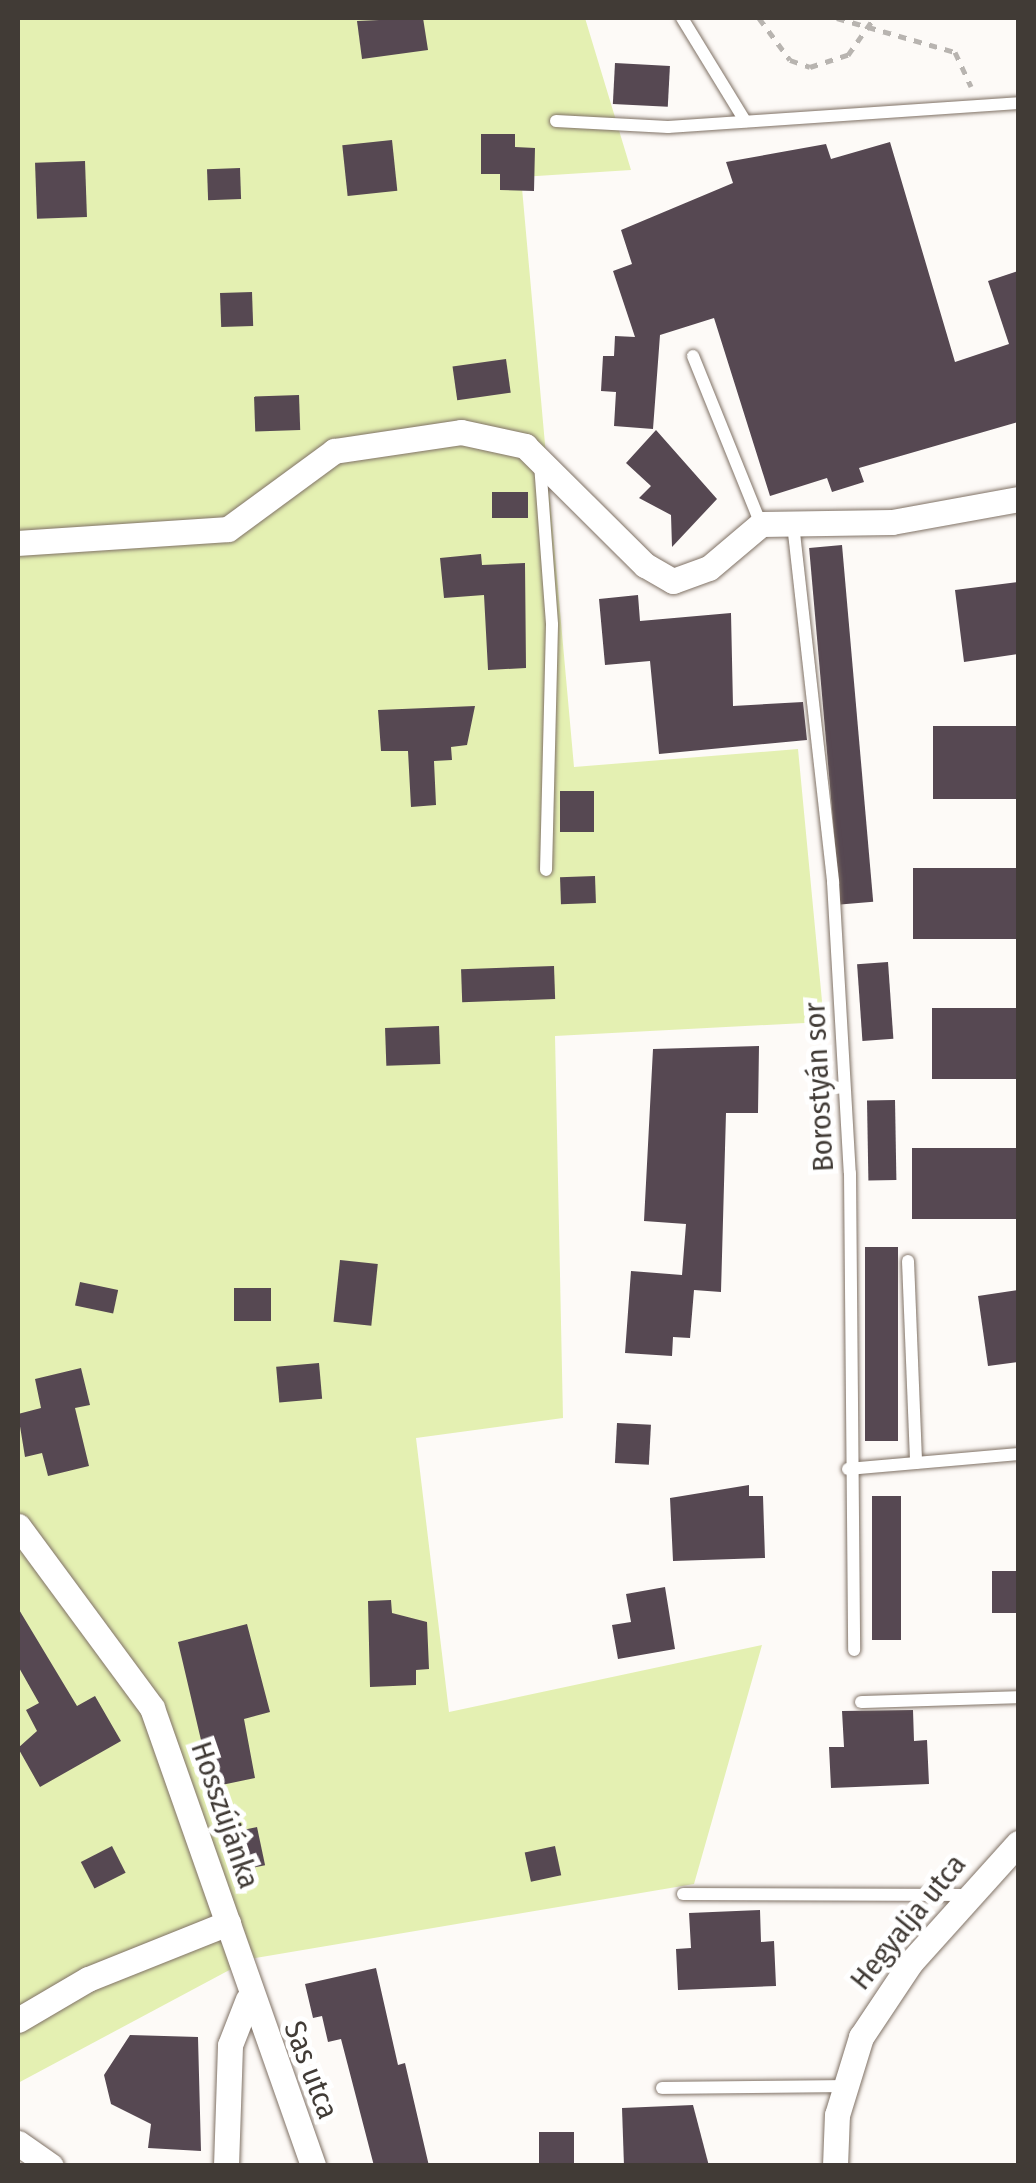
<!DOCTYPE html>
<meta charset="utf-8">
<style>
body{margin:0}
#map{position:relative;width:1036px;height:2183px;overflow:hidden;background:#fdfaf7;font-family:"Fira Sans Condensed",sans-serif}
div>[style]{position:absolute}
.green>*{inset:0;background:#e4f0b2}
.building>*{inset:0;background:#564852;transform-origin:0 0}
.path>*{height:5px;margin-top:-2.5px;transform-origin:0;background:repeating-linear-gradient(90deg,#b8b4b0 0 8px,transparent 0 16px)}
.roads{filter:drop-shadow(0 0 2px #807266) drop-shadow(0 0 2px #807266)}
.lane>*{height:12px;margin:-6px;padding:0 6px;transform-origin:6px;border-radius:6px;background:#fff}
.street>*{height:25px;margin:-12.5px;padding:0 12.5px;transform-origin:12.5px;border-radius:12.5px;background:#fff}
span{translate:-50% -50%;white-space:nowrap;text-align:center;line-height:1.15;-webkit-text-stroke:10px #fff;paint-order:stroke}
.street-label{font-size:30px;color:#413b36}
.frame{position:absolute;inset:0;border:20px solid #413b36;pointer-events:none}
</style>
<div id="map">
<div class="green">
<i style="clip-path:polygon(18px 18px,585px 18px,631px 170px,521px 177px,574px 767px,798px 749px,824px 1022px,555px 1036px,563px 1418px,416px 1438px,449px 1712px,762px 1645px,694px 1884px,250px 1959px,18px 2083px)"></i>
</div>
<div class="building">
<i style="clip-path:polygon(423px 18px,428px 50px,362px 59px,357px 21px)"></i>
<i style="left:615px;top:63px;width:55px;height:41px;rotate:3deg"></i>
<i style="clip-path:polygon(481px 134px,515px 134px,515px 147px,535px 148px,534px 191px,500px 190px,500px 174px,481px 174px)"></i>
<i style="left:392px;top:140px;width:51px;height:50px;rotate:84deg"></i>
<i style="clip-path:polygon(890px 142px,955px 362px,1009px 344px,988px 281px,1018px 271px,1018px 422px,859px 468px,864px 482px,832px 492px,827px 478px,770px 496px,714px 318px,660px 335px,653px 429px,614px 426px,616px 392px,601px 391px,603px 356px,614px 356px,615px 336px,635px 337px,613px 271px,632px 264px,621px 230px,733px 183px,726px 162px,826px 144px,831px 159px)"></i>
<i style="left:85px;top:161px;width:56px;height:50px;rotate:88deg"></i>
<i style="left:240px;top:168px;width:31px;height:33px;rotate:88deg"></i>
<i style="left:252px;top:292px;width:34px;height:32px;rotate:88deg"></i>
<i style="left:506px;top:359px;width:34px;height:54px;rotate:82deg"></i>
<i style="left:299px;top:395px;width:35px;height:45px;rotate:88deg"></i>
<i style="clip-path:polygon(656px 430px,717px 499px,672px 547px,671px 515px,639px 498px,651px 486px,626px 463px)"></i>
<i style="left:492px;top:492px;width:36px;height:26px"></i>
<i style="left:842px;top:545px;width:358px;height:33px;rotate:85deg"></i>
<i style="clip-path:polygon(481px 554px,482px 565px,525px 563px,526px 668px,488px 670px,484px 595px,444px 598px,440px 558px)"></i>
<i style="clip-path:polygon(1018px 582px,1018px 654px,964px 662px,955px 590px)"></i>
<i style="clip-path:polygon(638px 595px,640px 621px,731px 613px,733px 706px,803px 702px,807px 740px,659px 754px,650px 661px,605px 665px,599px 599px)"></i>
<i style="clip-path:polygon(475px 706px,467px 745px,451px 747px,452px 760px,434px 761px,436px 805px,411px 807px,408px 751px,381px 751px,378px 710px)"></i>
<i style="left:1018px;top:726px;width:73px;height:85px;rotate:90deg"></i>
<i style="left:560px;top:791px;width:34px;height:41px"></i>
<i style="left:1018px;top:868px;width:71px;height:105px;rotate:90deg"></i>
<i style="left:595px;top:876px;width:27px;height:35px;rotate:88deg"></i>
<i style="left:888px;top:962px;width:77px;height:31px;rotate:86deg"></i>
<i style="left:554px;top:966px;width:33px;height:93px;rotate:88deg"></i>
<i style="left:1018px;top:1008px;width:71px;height:86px;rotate:90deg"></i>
<i style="left:439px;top:1026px;width:38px;height:54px;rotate:88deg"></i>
<i style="clip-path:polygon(759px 1046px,758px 1113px,726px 1113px,721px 1292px,694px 1290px,690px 1338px,673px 1337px,672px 1356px,625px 1353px,631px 1271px,682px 1275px,686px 1224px,644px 1221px,653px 1049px)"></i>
<i style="left:895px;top:1100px;width:80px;height:28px;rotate:89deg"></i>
<i style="left:1018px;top:1148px;width:71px;height:106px;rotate:90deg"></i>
<i style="left:865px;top:1247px;width:33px;height:194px"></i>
<i style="left:340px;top:1260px;width:38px;height:62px;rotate:6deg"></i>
<i style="left:80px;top:1282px;width:39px;height:24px;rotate:12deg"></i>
<i style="left:234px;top:1288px;width:37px;height:33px"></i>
<i style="clip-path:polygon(1018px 1290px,1018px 1362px,988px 1366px,978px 1296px)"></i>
<i style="left:319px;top:1363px;width:36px;height:43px;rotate:85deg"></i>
<i style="clip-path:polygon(81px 1368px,90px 1405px,75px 1408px,89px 1466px,48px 1476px,42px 1453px,25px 1457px,18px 1414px,41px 1408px,35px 1379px)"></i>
<i style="left:617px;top:1423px;width:34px;height:40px;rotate:3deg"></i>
<i style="clip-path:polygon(749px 1485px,749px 1496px,763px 1496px,765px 1558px,673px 1561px,670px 1498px)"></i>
<i style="left:872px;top:1496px;width:29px;height:144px"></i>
<i style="left:1018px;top:1571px;width:42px;height:26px;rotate:90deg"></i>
<i style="clip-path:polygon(665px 1587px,675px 1649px,618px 1659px,612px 1625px,631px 1622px,626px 1594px)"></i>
<i style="clip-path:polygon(391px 1600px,392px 1613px,427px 1622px,429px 1669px,416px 1670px,416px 1685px,370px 1687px,368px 1601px)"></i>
<i style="clip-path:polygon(18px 1608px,77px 1706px,95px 1696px,121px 1741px,40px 1787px,18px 1748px,37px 1731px,26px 1710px,39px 1703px,18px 1666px)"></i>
<i style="clip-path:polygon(247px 1624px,270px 1712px,244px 1719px,255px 1778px,212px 1787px,178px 1642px)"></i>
<i style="clip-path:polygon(913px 1710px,914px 1741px,927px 1740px,929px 1784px,831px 1788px,829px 1747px,844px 1747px,842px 1711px)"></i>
<i style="left:257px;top:1827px;width:39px;height:33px;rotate:78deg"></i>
<i style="left:112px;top:1846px;width:30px;height:35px;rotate:63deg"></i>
<i style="left:555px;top:1846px;width:30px;height:31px;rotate:78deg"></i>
<i style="clip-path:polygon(760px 1910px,761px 1942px,774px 1941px,776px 1986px,678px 1990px,676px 1949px,691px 1948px,689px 1913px)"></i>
<i style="clip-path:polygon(376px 1968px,398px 2065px,405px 2063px,429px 2166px,374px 2166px,341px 2039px,328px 2042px,322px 2016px,313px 2018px,305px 1984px)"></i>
<i style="clip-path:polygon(130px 2035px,198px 2037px,201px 2151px,148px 2148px,151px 2124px,111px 2104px,104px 2075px)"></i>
<i style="clip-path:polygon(693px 2105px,709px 2166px,624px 2166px,622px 2108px)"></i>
<i style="left:574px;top:2132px;width:34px;height:35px;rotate:90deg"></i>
</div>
<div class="path">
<i style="left:759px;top:18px;width:52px;rotate:53.6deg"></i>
<i style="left:790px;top:60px;width:21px;rotate:19deg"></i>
<i style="left:810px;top:67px;width:40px;rotate:-18deg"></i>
<i style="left:848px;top:55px;width:45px;rotate:-54.9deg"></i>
<i style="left:837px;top:18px;width:123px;rotate:16.1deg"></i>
<i style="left:955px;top:52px;width:38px;rotate:65deg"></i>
</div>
<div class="roads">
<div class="lane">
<i style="left:682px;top:18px;width:121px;rotate:58.5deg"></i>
<i style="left:556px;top:121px;width:112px;rotate:3.1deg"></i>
<i style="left:668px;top:127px;width:351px;rotate:-3.9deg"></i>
<i style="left:693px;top:356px;width:181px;rotate:68deg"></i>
<i style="left:540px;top:464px;width:161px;rotate:85.7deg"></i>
<i style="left:552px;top:625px;width:245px;rotate:91.4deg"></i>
<i style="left:793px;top:524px;width:360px;rotate:83.6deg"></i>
<i style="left:833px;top:882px;width:291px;rotate:86.7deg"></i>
<i style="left:850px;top:1173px;width:477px;rotate:89.5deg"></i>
<i style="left:908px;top:1261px;width:202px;rotate:87.7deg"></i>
<i style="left:848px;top:1469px;width:171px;rotate:-5deg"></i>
<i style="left:861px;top:1702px;width:157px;rotate:-1.8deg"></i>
<i style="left:683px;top:1894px;width:285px;rotate:0.2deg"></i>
<i style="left:662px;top:2088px;width:182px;rotate:-0.6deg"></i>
</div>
<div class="street">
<i style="left:18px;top:543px;width:210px;rotate:-3.8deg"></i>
<i style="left:228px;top:529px;width:132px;rotate:-36.3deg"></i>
<i style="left:334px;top:451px;width:128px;rotate:-8.5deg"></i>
<i style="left:461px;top:432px;width:66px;rotate:12.3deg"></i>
<i style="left:525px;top:446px;width:169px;rotate:44.8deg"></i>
<i style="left:645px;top:565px;width:32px;rotate:30deg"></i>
<i style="left:673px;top:581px;width:38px;rotate:-20deg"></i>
<i style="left:709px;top:568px;width:68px;rotate:-40.2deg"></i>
<i style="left:761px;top:524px;width:131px;rotate:-0.9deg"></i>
<i style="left:892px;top:522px;width:128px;rotate:-10.3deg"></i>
<i style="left:18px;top:1526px;width:226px;rotate:53.6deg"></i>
<i style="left:152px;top:1708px;width:485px;rotate:70.6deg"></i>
<i style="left:18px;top:2020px;width:81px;rotate:-30.4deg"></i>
<i style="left:88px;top:1979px;width:151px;rotate:-21.8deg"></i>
<i style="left:18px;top:2143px;width:40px;rotate:34.9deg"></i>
<i style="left:226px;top:2166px;width:121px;rotate:-88.1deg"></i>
<i style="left:230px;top:2045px;width:49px;rotate:-68.6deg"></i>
<i style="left:835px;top:2166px;width:51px;rotate:-87.8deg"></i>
<i style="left:837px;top:2115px;width:82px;rotate:-72.9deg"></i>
<i style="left:861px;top:2037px;width:90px;rotate:-56.3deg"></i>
<i style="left:911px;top:1962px;width:160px;rotate:-48deg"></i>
</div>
</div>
<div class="street-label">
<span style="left:819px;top:1087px;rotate:-93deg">Borostyán sor</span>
<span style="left:225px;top:1815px;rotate:71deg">Hosszújánka</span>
<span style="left:908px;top:1922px;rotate:-51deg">Hegyalja utca</span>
<span style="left:311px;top:2070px;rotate:69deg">Sas utca</span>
</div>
<div class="frame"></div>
</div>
